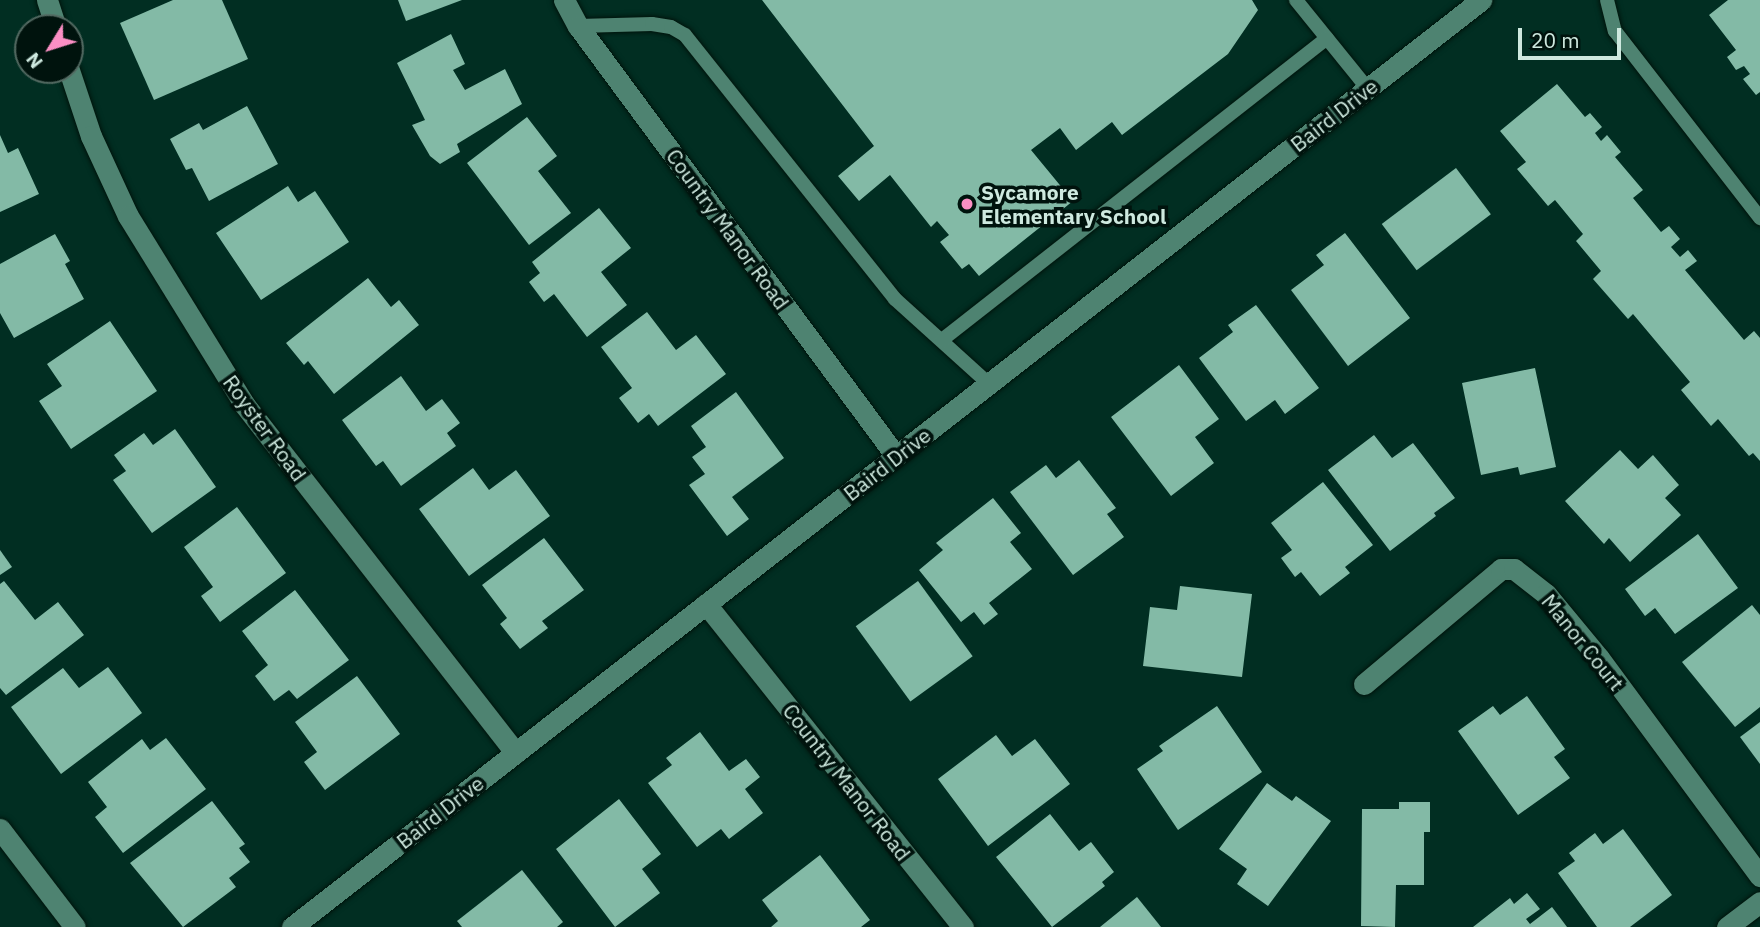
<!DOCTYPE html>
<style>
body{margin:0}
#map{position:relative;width:1760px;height:927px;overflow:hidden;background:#012e22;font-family:"IBM Plex Sans",sans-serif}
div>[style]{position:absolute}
.building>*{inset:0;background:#83baa6;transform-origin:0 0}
.roads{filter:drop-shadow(0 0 2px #00140c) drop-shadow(0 0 2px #00140c)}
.service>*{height:14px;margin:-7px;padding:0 7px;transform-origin:7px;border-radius:7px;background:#4e8371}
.minor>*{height:21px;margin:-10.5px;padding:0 10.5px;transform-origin:10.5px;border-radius:10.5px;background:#4e8371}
.dots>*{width:19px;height:19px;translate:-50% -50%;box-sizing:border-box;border:4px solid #00130d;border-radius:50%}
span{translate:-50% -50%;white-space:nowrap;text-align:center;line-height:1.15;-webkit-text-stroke:7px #00130d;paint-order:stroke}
.street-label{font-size:21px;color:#cee9df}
.poi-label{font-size:21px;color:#cee9df;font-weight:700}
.left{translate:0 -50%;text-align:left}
.north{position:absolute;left:14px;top:14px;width:70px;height:70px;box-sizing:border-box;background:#00130d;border:2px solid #526961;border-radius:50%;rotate:232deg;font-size:19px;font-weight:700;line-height:28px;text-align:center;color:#cee9df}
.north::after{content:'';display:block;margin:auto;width:24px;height:32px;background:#fb8fc4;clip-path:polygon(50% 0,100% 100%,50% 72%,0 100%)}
.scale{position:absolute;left:1518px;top:28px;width:103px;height:32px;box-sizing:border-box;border:4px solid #cee9df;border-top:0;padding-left:9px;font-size:21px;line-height:24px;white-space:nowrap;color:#cee9df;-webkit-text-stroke:5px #00130d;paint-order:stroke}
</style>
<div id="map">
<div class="building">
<i style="clip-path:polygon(173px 0,222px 0,248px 59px,154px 100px,120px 23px)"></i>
<i style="clip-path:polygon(398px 0,462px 0,406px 21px)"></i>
<i style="clip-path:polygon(762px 0,1252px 0,1258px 10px,1228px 54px,1122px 135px,1112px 122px,1076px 150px,1060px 128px,1031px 150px,1073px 201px,979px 276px,969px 264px,962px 269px,940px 242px,949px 235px,937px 221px,931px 227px,890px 175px,859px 201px,838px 176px,874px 146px)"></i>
<i style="clip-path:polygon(1728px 0,1760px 0,1760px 92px,1756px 95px,1743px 79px,1750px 74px,1744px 66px,1736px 70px,1727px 57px,1736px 50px,1709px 15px)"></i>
<i style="clip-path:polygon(451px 34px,465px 64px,453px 70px,465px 90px,505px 69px,522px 104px,457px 144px,460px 152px,440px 164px,430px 156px,412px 125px,425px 120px,397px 63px)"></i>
<i style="clip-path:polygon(1557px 84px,1585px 117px,1590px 113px,1602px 127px,1595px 133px,1601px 141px,1607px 135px,1621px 152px,1615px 157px,1643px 190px,1633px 198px,1661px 232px,1669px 226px,1680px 239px,1671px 247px,1680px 257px,1688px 250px,1697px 261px,1685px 270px,1744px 340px,1754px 331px,1760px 338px,1760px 461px,1753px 453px,1749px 456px,1718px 419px,1711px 426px,1681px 390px,1690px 382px,1633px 314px,1628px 319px,1593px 279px,1601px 271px,1576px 241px,1583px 234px,1555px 200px,1548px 206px,1517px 169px,1526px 162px,1500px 131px)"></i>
<i style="clip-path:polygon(247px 106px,278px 164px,209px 201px,192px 168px,186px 170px,170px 139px,199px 123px,203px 130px)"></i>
<i style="clip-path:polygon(527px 117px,557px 156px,538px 171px,571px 213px,529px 245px,467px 163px)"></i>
<i style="clip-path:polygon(0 135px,8px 153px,18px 148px,39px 194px,0 212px)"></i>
<i style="left:1456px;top:168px;width:58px;height:93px;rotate:53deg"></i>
<i style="clip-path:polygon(288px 186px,298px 202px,315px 191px,349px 242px,261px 300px,216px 233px)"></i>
<i style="clip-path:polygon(599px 208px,631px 248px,601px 272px,627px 305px,587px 337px,554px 294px,544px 302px,529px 282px,540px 273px,532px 262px)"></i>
<i style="clip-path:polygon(1345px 233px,1410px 318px,1348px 366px,1291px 290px,1324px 265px,1316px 255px)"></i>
<i style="clip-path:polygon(55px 234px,70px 261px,65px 264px,84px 299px,14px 338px,0 313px,0 264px)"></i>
<i style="clip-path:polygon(368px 278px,391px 307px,399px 300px,419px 325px,334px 394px,308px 361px,304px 365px,286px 343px)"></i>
<i style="clip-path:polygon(1256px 305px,1319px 388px,1285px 414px,1275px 400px,1246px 421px,1199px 358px,1233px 332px,1228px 325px)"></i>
<i style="clip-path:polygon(647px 312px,676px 350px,696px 335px,726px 374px,658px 426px,649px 414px,638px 423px,619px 398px,632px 388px,601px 347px)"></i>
<i style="clip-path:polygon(110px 321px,157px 391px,71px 449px,39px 401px,62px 386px,47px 364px)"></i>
<i style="clip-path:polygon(1179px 365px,1219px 419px,1195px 437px,1214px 463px,1171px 496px,1111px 417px)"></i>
<i style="clip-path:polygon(1535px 368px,1556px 467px,1520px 475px,1518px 467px,1481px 475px,1462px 383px)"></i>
<i style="clip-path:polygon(401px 376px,426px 411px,442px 399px,460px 423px,447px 433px,456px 446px,401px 486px,383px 461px,376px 466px,342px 420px)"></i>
<i style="clip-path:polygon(736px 392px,784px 458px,732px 497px,749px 519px,727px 536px,689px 485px,705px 474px,692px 457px,706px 447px,691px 426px)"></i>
<i style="clip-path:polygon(175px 429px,216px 487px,152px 533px,113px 480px,126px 471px,114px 455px,144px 433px,153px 445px)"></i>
<i style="clip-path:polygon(1374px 435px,1392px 458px,1413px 443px,1455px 498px,1434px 513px,1436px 516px,1390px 551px,1328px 470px)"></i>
<i style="clip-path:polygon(1620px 450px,1638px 469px,1653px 455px,1679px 485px,1665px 498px,1681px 515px,1630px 562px,1609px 538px,1604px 544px,1565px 501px)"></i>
<i style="clip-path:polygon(1079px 460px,1116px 508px,1107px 514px,1124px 537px,1073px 575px,1010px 492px,1046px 465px,1056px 478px)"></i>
<i style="clip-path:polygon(473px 468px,489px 490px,516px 470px,550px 516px,469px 576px,419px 509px)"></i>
<i style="clip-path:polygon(1323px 482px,1373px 545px,1345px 567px,1350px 573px,1320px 596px,1301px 572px,1295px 577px,1281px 558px,1292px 550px,1271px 523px)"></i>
<i style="clip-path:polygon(993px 498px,1021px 533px,1010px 542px,1032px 569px,989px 603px,998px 614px,984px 625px,974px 612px,961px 622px,919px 570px,943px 550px,936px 543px)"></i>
<i style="clip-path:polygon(237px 507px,286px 573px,220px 622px,201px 596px,213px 587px,184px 547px)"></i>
<i style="clip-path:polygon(1698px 534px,1738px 588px,1675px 634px,1655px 608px,1645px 616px,1625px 589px)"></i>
<i style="clip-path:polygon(544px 538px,584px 590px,542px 621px,548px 628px,520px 649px,500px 624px,507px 618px,482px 585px)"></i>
<i style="clip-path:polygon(0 550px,12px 567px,0 575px)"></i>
<i style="clip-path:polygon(4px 581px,35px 620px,58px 602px,84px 635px,6px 695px,0 688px,0 584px)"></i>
<i style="left:918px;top:581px;width:93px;height:77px;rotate:54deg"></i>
<i style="clip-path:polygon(1180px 586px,1252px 594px,1242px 677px,1143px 666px,1150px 607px,1177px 610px)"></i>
<i style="clip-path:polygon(295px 590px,349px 660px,297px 699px,289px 690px,274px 701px,255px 676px,268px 665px,242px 631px)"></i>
<i style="clip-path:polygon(1752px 605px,1760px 615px,1760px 707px,1735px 727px,1682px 662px)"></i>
<i style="clip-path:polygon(108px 667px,142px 713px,61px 774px,11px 707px,63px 668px,79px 688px)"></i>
<i style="clip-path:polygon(357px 676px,400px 734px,325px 790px,304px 762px,317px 752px,295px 722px)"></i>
<i style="clip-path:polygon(1527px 696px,1565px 749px,1554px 757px,1570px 778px,1518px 815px,1458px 731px,1493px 706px,1500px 715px)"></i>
<i style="clip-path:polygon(1217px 706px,1262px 772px,1178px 830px,1137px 769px,1163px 751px,1159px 746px)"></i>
<i style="clip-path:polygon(1760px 722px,1760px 764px,1740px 737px)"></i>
<i style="clip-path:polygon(700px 732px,729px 771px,746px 759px,760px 777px,745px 789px,763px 813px,729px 839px,721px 829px,697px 847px,648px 783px,672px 765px,666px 758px)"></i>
<i style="clip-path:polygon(996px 735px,1012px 756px,1035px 739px,1070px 784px,988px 846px,938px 779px)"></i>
<i style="clip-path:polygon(166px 738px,206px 789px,123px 853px,95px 817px,107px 807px,88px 782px,142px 739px,150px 750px)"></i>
<i style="clip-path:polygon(1267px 783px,1292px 801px,1296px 796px,1331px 821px,1268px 906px,1237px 884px,1247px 869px,1219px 849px)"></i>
<i style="clip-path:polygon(619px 799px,661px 854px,642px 869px,660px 893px,615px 927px,556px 849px)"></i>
<i style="clip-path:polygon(212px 801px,245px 844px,239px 848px,250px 862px,229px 878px,236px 887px,183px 927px,130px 863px)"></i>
<i style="clip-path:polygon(1399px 802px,1430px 802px,1430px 832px,1424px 832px,1424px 885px,1396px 885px,1395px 927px,1361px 926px,1362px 809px,1399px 809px)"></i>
<i style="clip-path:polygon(1050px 814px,1079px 851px,1091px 842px,1114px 872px,1102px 882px,1105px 886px,1052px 927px,996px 857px)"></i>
<i style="clip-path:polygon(1623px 829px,1672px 895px,1630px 927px,1597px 927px,1558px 873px,1575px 861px,1569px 853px,1595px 833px,1603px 844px)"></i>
<i style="clip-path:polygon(820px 855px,870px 920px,861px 927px,771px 927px,778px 921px,762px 900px)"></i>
<i style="clip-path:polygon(522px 870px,563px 922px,557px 927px,462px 927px,457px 921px)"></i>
<i style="clip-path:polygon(1527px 893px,1540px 909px,1526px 919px,1530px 924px,1552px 907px,1567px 927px,1473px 927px,1510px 898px,1514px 904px)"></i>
<i style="clip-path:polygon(1137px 897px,1161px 927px,1100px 927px)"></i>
</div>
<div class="roads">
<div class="service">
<i style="left:1296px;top:0;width:114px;rotate:51deg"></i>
<i style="left:1607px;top:0;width:32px;rotate:76deg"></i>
<i style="left:1615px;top:31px;width:237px;rotate:52.2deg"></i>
<i style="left:578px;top:26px;width:74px;rotate:-1.5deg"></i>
<i style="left:652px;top:24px;width:19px;rotate:9deg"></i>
<i style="left:671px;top:27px;width:16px;rotate:30deg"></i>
<i style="left:685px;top:35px;width:337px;rotate:51.5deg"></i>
<i style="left:895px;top:299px;width:127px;rotate:42.1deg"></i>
<i style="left:942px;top:340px;width:489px;rotate:-38.1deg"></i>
</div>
<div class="minor">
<i style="left:47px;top:0;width:29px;rotate:72deg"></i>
<i style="left:564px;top:0;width:30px;rotate:62deg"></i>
<i style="left:578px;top:26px;width:535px;rotate:53.52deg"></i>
<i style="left:69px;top:70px;width:70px;rotate:71.6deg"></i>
<i style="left:91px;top:136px;width:88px;rotate:65.2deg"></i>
<i style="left:128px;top:216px;width:221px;rotate:58.3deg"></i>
<i style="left:244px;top:404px;width:442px;rotate:52.1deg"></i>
<i style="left:706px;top:604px;width:413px;rotate:51.5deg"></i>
<i style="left:1364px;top:684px;width:179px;rotate:-40deg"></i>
<i style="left:1501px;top:569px;width:13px"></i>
<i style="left:1514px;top:569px;width:41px;rotate:38deg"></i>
<i style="left:1546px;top:594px;width:83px;rotate:50.4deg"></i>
<i style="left:1599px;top:658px;width:271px;rotate:53.6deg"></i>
<i style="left:0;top:829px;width:123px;rotate:52.6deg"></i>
<i style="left:292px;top:927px;width:1508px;rotate:-37.94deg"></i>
<i style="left:1727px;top:927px;width:41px;rotate:-37.1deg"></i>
</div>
</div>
<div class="dots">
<i style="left:967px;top:204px;background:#fb8fc4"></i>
</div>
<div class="street-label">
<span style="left:1334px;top:115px;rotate:-38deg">Baird Drive</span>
<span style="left:728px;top:229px;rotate:54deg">Country Manor Road</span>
<span style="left:265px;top:428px;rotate:54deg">Royster Road</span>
<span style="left:887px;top:464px;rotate:-38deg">Baird Drive</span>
<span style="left:1583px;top:642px;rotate:51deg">Manor Court</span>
<span style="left:847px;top:782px;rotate:52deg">Country Manor Road</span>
<span style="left:440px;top:812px;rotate:-38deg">Baird Drive</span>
</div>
<div class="poi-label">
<span class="left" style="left:981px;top:204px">Sycamore<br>Elementary School</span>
</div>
<div class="north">N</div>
<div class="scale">20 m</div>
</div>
